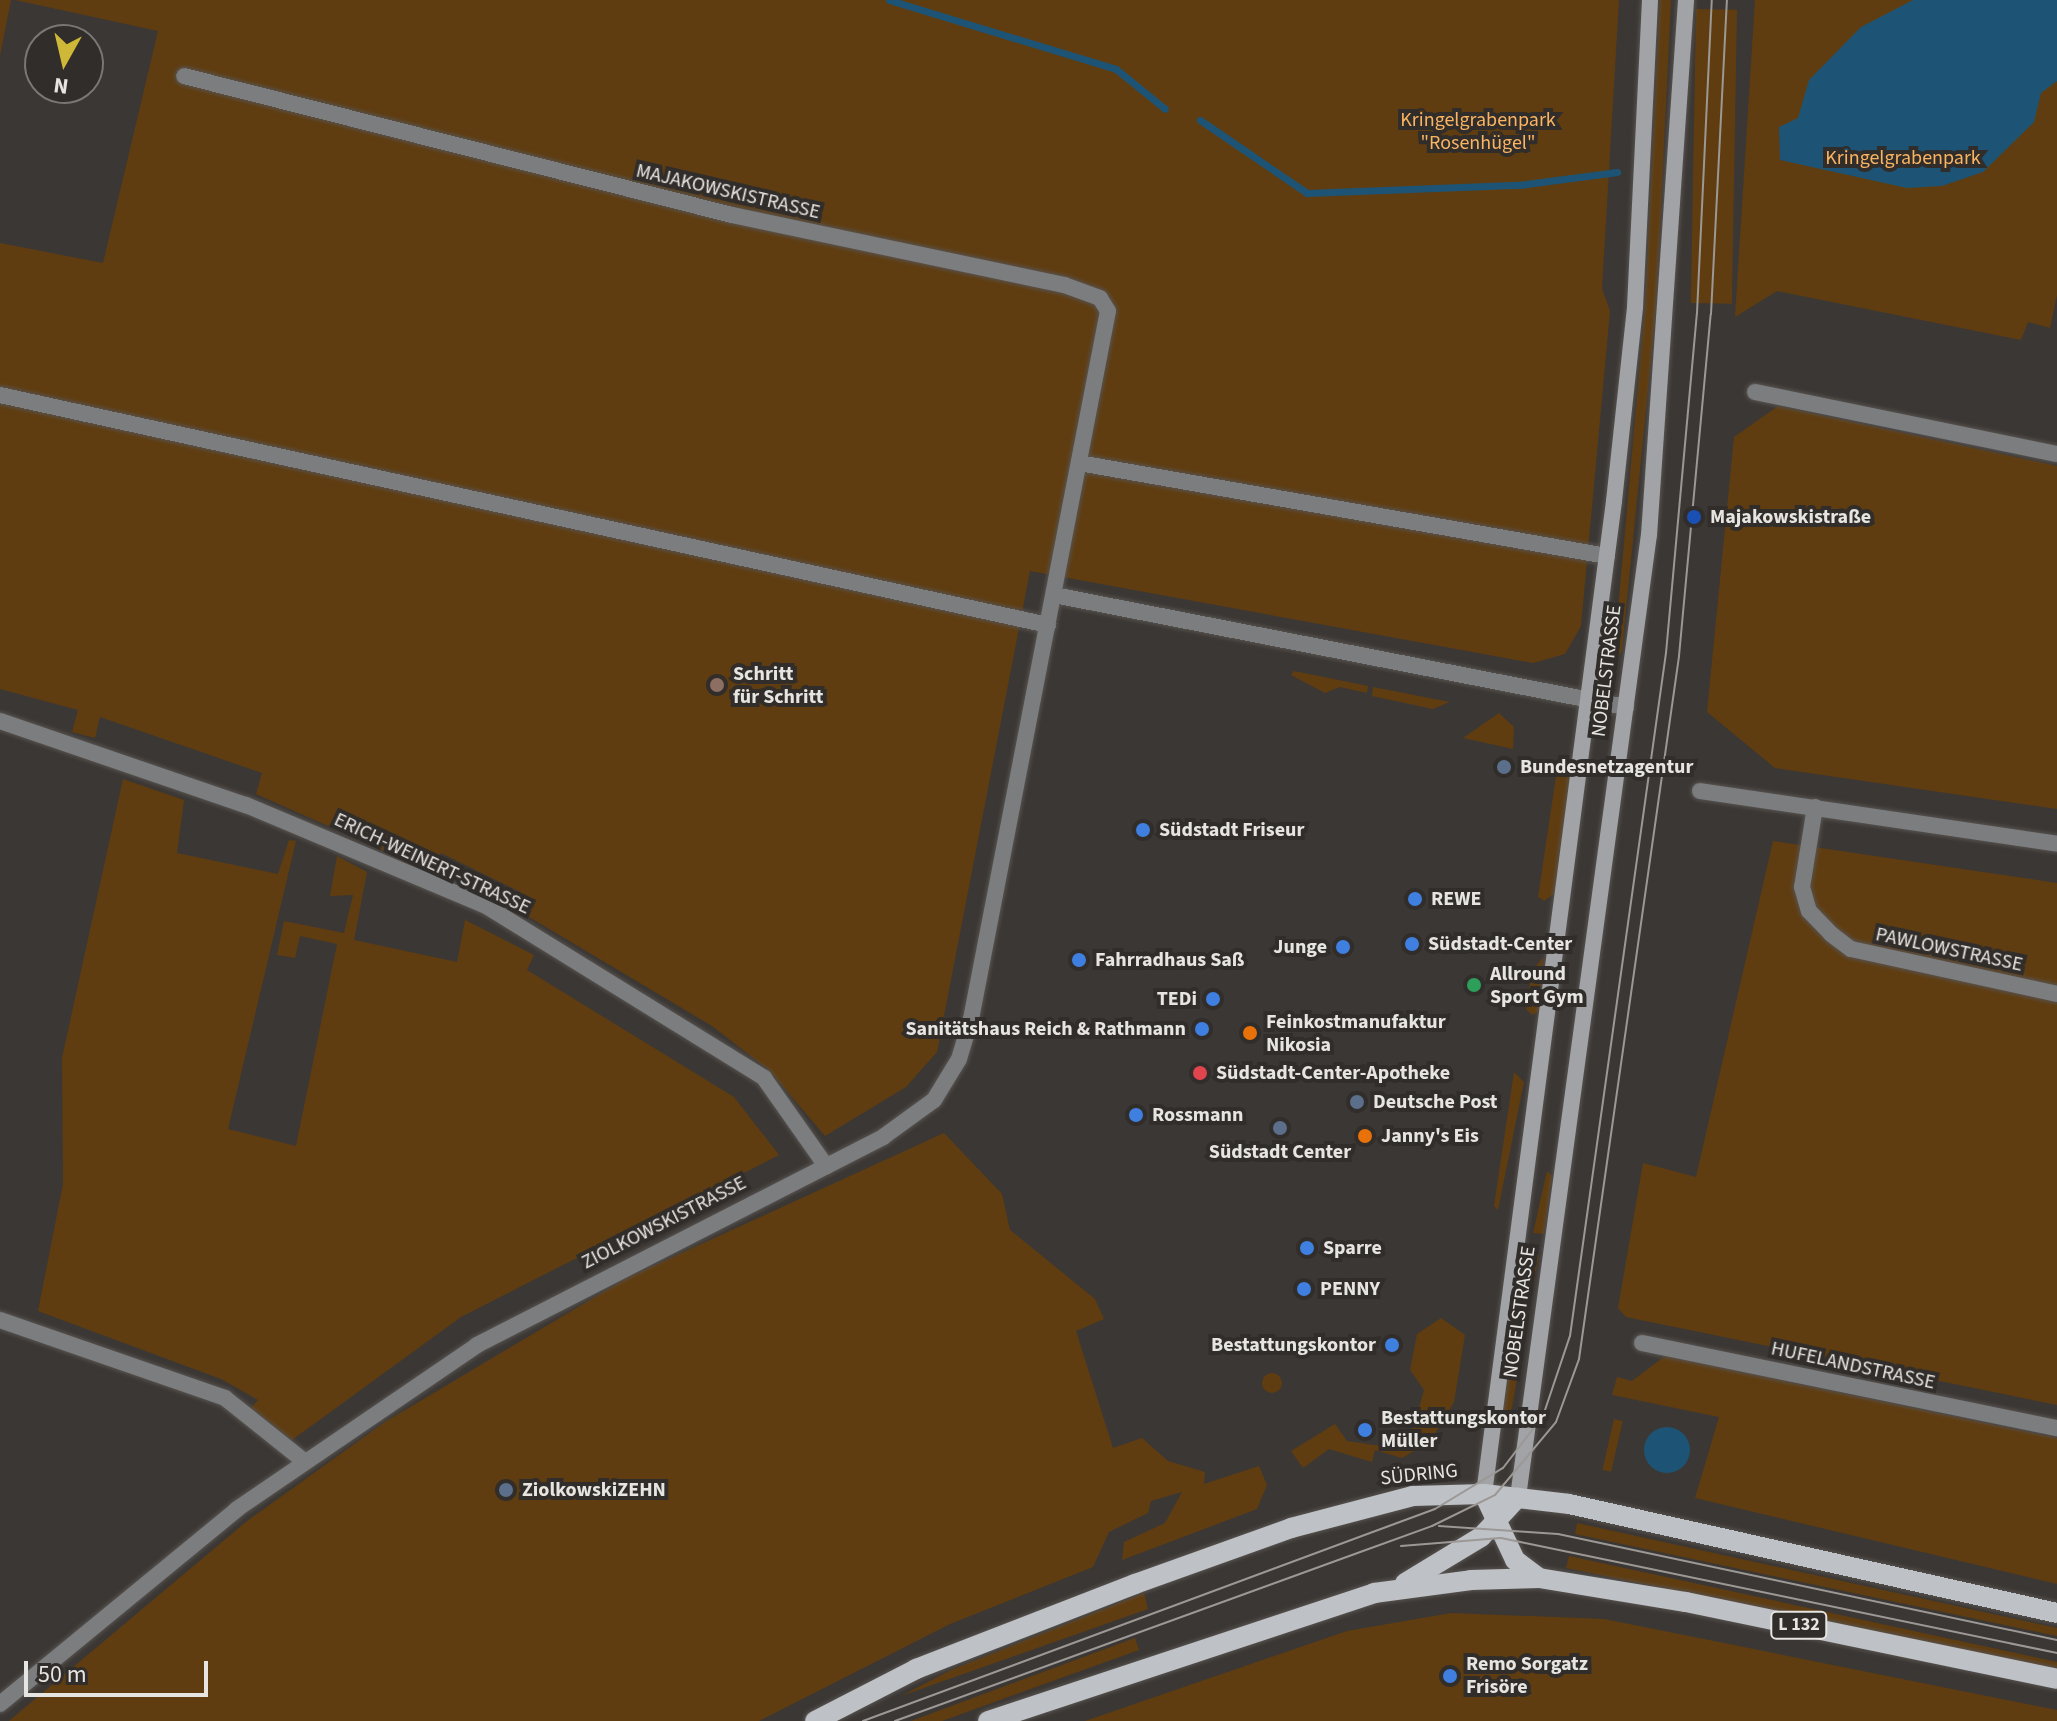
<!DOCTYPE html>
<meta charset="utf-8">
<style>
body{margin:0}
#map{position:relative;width:2057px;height:1721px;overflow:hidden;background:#3b3734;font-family:"Source Sans 3",sans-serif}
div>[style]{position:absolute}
.green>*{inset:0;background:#603d10;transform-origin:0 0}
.round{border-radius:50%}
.water>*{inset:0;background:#1d5475}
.stream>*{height:7px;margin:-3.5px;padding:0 3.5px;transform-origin:3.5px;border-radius:3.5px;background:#1d5475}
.roads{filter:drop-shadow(0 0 2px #575350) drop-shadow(0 0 2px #575350)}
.street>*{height:16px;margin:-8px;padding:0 8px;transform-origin:8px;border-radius:8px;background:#7b7d7f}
.secondary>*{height:16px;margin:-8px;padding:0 8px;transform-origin:8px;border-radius:8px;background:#a1a3a6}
.primary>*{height:20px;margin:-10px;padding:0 10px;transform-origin:10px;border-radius:10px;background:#bec1c5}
.tram>*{height:2px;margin:-1px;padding:0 1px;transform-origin:1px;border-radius:1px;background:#9b9895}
.dots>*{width:22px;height:22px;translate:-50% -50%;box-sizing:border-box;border:4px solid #302d2a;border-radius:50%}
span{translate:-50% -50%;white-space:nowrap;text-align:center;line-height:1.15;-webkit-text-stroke:8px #302d2a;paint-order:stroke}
.shield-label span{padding:2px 6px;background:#302d2a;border:2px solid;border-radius:6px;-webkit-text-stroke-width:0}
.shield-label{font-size:18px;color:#e7e5e2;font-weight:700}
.park-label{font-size:20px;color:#fab462}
.street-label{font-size:20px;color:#e7e5e2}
.poi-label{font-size:20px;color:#e7e5e2;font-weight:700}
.left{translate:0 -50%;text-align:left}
.right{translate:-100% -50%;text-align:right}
.north{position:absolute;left:24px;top:24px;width:80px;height:80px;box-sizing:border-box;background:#302d2a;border:2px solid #797774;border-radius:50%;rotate:188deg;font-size:22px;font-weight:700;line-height:32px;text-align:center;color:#e7e5e2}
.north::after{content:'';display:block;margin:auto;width:28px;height:36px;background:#cfb837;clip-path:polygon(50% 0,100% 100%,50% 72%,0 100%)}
.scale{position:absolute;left:24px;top:1661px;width:184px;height:36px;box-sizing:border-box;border:4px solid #e7e5e2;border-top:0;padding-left:10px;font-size:24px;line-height:28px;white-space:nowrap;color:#e7e5e2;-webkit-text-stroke:6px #302d2a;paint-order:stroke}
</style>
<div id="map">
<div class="green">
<i style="clip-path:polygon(0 0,11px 0,0 56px)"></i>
<i style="clip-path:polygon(15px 0,1619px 0,1602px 289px,1610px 311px,1581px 626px,1565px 654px,1533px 663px,1030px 571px,937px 1052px,906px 1087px,825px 1136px,769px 1070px,712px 1026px,519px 911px,522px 893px,441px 853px,432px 872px,256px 794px,262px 773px,100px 717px,95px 738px,72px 732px,78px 710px,0 689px,0 243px,103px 263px,158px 31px)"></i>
<i style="clip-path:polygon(1660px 0,1671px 0,1656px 309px,1622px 650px,1613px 665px,1645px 308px)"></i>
<i style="clip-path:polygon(1755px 0,2057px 0,2057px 295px,2050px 328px,2028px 322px,2021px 340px,1777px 291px,1735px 317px)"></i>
<i style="left:1696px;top:9px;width:41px;height:294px;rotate:1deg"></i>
<i style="clip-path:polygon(1778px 406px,2057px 466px,2057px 809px,1775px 768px,1707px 712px,1734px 437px)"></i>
<i style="clip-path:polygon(1294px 671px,1368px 686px,1367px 693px,1340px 687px,1325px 693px,1291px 675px)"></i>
<i style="clip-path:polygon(1373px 687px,1450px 702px,1433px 709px,1372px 696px)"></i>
<i style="clip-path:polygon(1499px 713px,1514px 727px,1513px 749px,1463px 738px)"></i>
<i style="clip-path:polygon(1558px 763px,1574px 764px,1557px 892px,1544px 901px,1538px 897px)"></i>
<i style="clip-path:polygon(123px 779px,184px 800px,177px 853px,278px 874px,289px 840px,296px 841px,228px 1129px,296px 1146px,337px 944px,300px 936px,295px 958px,277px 955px,284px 921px,344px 933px,353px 895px,330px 896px,337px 856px,367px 872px,354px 940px,457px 962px,465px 920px,534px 955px,527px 970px,734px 1097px,779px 1155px,461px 1317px,292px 1440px,251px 1408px,258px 1400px,221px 1379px,38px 1311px,63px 1184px,62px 1058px)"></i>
<i style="clip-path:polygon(1773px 841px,2057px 883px,2057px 1405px,1626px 1317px,1618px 1308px,1643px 1163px,1696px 1177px)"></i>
<i style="clip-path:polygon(1543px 957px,1540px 1011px,1532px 1015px,1526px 1009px,1532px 971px)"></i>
<i style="clip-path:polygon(1514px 1072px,1524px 1082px,1498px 1210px,1494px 1206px)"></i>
<i style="clip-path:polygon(944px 1133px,1002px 1194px,1010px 1230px,1095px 1299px,1104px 1319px,1076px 1331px,1113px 1448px,1142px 1438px,1168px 1461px,1205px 1472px,1204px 1484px,1259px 1466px,1267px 1485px,1257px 1509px,1122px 1560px,1124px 1542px,1165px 1523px,1182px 1492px,1151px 1501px,1148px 1513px,1109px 1532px,1093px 1567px,950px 1624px,759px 1721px,9px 1721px,247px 1521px,385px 1422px,627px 1278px)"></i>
<i style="clip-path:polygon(1547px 1171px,1552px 1176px,1544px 1234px,1533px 1233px)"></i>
<i style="left:1528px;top:1253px;width:11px;height:168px;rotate:10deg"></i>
<i style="clip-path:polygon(1441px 1318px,1465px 1335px,1454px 1402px,1430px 1442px,1402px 1458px,1375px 1450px,1372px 1462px,1329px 1449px,1303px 1468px,1291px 1451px,1335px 1424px,1347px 1441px,1407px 1450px,1424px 1390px,1410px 1370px,1417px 1334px)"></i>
<i style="clip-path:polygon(1665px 1356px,2057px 1438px,2057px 1584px,1695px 1498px,1719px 1417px,1612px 1395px,1617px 1377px,1632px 1381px)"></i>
<i class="round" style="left:1262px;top:1373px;width:20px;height:20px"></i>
<i style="left:1614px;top:1419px;width:9px;height:52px;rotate:13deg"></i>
<i style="clip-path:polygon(1577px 1523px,2057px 1628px,2057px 1636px,1575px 1534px)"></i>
<i style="clip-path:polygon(1569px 1556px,2057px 1662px,2057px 1669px,1566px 1568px)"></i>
<i style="clip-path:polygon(1144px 1593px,1148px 1609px,901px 1696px,951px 1670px)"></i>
<i style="clip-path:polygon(1451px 1613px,1604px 1619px,2057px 1710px,2057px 1721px,1085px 1721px,1347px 1631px)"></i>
<i style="clip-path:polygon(1135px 1638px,1139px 1650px,942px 1721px,911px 1721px)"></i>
</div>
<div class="water">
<i style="clip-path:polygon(1913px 0,2057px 0,2057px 81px,2041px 93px,2034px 122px,1983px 172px,1942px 186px,1907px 188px,1780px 160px,1779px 127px,1798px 118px,1809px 80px,1861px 27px)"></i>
<i class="round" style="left:1644px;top:1427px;width:46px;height:46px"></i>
</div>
<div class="stream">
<i style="left:889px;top:0;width:237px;rotate:16.9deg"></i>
<i style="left:1116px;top:69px;width:63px;rotate:39.2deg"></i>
<i style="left:1200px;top:120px;width:130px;rotate:34.3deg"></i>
<i style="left:1307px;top:193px;width:212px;rotate:-2.2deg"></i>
<i style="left:1519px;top:185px;width:99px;rotate:-7.6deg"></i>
</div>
<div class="roads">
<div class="street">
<i style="left:1755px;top:392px;width:308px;rotate:11.6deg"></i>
<i style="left:0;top:395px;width:1073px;rotate:12.38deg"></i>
<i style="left:1079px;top:463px;width:536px;rotate:9.99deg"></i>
<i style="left:1054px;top:595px;width:583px;rotate:11.08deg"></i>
<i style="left:0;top:721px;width:260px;rotate:18.9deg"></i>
<i style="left:246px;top:805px;width:260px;rotate:22.8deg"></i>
<i style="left:486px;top:906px;width:327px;rotate:31.7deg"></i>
<i style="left:764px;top:1078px;width:108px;rotate:54.8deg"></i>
<i style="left:1700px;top:791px;width:361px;rotate:8.4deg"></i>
<i style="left:1815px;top:807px;width:81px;rotate:99.2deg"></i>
<i style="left:1802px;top:887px;width:25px;rotate:74deg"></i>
<i style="left:1809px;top:911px;width:32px;rotate:46deg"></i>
<i style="left:1831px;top:934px;width:25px;rotate:37deg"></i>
<i style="left:1851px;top:949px;width:211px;rotate:12.3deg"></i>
<i style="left:0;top:1320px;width:238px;rotate:19.1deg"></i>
<i style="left:225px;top:1398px;width:101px;rotate:38.6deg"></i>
<i style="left:1642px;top:1343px;width:424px;rotate:11.6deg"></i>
<i style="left:0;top:1704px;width:307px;rotate:-39.4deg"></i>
<i style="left:237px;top:1509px;width:291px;rotate:-34.3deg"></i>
<i style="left:477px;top:1345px;width:456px;rotate:-27.1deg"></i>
<i style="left:883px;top:1137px;width:63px;rotate:-36deg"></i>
<i style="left:934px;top:1100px;width:48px;rotate:-58.6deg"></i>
<i style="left:959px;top:1059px;width:42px;rotate:-73.3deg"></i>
<i style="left:971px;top:1019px;width:721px;rotate:-79.05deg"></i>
<i style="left:1108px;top:311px;width:15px;rotate:-122deg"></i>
<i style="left:1100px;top:298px;width:38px;rotate:-160deg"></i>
<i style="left:1064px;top:285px;width:339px;rotate:-168.1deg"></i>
<i style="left:732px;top:215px;width:565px;rotate:-165.77deg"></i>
</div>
<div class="secondary">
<i style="left:1484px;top:1494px;width:1001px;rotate:-82.54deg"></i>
<i style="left:1614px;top:501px;width:195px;rotate:-83.8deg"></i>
<i style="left:1635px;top:307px;width:307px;rotate:-87.2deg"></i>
<i style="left:1518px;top:1497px;width:971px;rotate:-82.25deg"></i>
<i style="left:1649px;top:535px;width:536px;rotate:-86.04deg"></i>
</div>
<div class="primary">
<i style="left:1484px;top:1494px;width:73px;rotate:64.8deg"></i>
<i style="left:1515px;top:1560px;width:30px;rotate:37deg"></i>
<i style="left:1405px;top:1583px;width:89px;rotate:-31.2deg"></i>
<i style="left:1481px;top:1537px;width:54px;rotate:-47.2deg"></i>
<i style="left:815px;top:1721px;width:114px;rotate:-27.2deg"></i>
<i style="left:916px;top:1669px;width:235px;rotate:-21.2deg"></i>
<i style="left:1135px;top:1584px;width:166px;rotate:-19.7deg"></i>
<i style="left:1291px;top:1528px;width:126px;rotate:-14.7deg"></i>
<i style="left:1413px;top:1496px;width:71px;rotate:-1.6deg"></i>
<i style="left:1484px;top:1494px;width:86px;rotate:6.7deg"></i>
<i style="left:1569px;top:1504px;width:500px;rotate:12.59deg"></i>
<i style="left:988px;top:1721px;width:407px;rotate:-18.3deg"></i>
<i style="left:1374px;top:1593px;width:98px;rotate:-7.6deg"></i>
<i style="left:1471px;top:1580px;width:68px;rotate:-1.7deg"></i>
<i style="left:1539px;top:1578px;width:149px;rotate:9.3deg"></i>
<i style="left:1686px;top:1602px;width:379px;rotate:11.7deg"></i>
</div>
</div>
<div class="tram">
<i style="left:1439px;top:1526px;width:119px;rotate:3.8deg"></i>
<i style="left:1558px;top:1534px;width:510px;rotate:11.99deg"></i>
<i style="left:1401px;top:1546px;width:100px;rotate:-4.6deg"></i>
<i style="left:1501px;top:1538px;width:568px;rotate:11.69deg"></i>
<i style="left:863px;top:1721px;width:610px;rotate:-20.34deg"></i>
<i style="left:1435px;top:1509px;width:79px;rotate:-31.1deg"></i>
<i style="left:1503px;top:1468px;width:66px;rotate:-52.4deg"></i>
<i style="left:1543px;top:1416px;width:84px;rotate:-71.4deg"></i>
<i style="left:1570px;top:1336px;width:690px;rotate:-82deg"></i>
<i style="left:1666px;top:653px;width:341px;rotate:-84.8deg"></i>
<i style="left:1697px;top:313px;width:313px;rotate:-87.3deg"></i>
<i style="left:895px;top:1721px;width:571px;rotate:-19.96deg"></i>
<i style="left:1432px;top:1526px;width:70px;rotate:-26.2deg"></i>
<i style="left:1495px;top:1495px;width:95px;rotate:-50.1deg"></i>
<i style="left:1556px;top:1422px;width:67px;rotate:-69.9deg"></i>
<i style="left:1579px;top:1359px;width:710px;rotate:-81.9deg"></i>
<i style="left:1679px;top:656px;width:343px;rotate:-84.7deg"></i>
<i style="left:1711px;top:314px;width:314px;rotate:-87.1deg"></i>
</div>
<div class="dots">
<i style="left:1694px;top:517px;background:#1a4fb4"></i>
<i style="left:717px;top:685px;background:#8d6e63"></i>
<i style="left:1504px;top:767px;background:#5c6f8a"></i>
<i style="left:1143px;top:830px;background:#3f7fe0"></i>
<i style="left:1415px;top:899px;background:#3f7fe0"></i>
<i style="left:1412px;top:944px;background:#3f7fe0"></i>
<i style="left:1343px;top:947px;background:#3f7fe0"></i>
<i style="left:1079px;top:960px;background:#3f7fe0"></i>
<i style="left:1474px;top:985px;background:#2e9e5b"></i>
<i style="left:1213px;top:999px;background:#3f7fe0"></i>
<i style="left:1202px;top:1029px;background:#3f7fe0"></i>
<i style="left:1250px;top:1033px;background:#e8710a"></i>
<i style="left:1200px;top:1073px;background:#e0444e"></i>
<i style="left:1357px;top:1102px;background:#5c6f8a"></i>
<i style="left:1136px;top:1115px;background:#3f7fe0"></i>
<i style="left:1280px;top:1128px;background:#5c6f8a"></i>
<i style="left:1365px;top:1136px;background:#e8710a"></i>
<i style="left:1307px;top:1248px;background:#3f7fe0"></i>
<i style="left:1304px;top:1289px;background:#3f7fe0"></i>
<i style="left:1392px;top:1345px;background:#3f7fe0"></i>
<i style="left:1365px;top:1430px;background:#3f7fe0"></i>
<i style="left:506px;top:1490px;background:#5c6f8a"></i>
<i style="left:1450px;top:1676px;background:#3f7fe0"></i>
</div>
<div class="shield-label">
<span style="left:1799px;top:1625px">L 132</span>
</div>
<div class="park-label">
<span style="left:1478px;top:132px">Kringelgrabenpark<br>"Rosenhügel"</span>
<span style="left:1903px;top:158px">Kringelgrabenpark</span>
</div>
<div class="street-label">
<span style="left:728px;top:192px;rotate:13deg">MAJAKOWSKISTRASSE</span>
<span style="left:1607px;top:671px;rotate:-83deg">NOBELSTRASSE</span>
<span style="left:432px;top:864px;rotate:25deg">ERICH-WEINERT-STRASSE</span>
<span style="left:1949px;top:950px;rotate:12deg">PAWLOWSTRASSE</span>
<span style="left:664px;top:1223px;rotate:-27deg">ZIOLKOWSKISTRASSE</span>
<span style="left:1520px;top:1312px;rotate:-82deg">NOBELSTRASSE</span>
<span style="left:1853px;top:1366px;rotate:12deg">HUFELANDSTRASSE</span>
<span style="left:1419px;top:1475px;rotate:-6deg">SÜDRING</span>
</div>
<div class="poi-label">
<span class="left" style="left:1710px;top:517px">Majakowskistraße</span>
<span class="left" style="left:733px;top:686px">Schritt<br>für Schritt</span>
<span class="left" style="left:1520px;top:767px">Bundesnetzagentur</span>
<span class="left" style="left:1159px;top:830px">Südstadt Friseur</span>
<span class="left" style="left:1431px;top:899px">REWE</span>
<span class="left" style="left:1428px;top:944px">Südstadt-Center</span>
<span class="right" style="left:1327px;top:947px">Junge</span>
<span class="left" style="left:1095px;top:960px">Fahrradhaus Saß</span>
<span class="left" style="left:1490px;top:986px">Allround<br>Sport Gym</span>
<span class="right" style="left:1197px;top:999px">TEDi</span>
<span class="left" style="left:1266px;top:1034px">Feinkostmanufaktur<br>Nikosia</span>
<span class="right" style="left:1186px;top:1029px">Sanitätshaus Reich &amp; Rathmann</span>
<span class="left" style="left:1216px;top:1073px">Südstadt-Center-Apotheke</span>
<span class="left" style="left:1373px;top:1102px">Deutsche Post</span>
<span class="left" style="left:1152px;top:1115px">Rossmann</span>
<span class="left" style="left:1381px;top:1136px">Janny's Eis</span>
<span style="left:1280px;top:1152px">Südstadt Center</span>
<span class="left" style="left:1323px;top:1248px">Sparre</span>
<span class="left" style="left:1320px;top:1289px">PENNY</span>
<span class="right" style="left:1376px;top:1345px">Bestattungskontor</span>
<span class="left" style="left:1381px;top:1430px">Bestattungskontor<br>Müller</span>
<span class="left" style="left:522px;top:1490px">ZiolkowskiZEHN</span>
<span class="left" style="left:1466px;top:1676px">Remo Sorgatz<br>Frisöre</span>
</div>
<div class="north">N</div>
<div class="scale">50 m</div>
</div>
